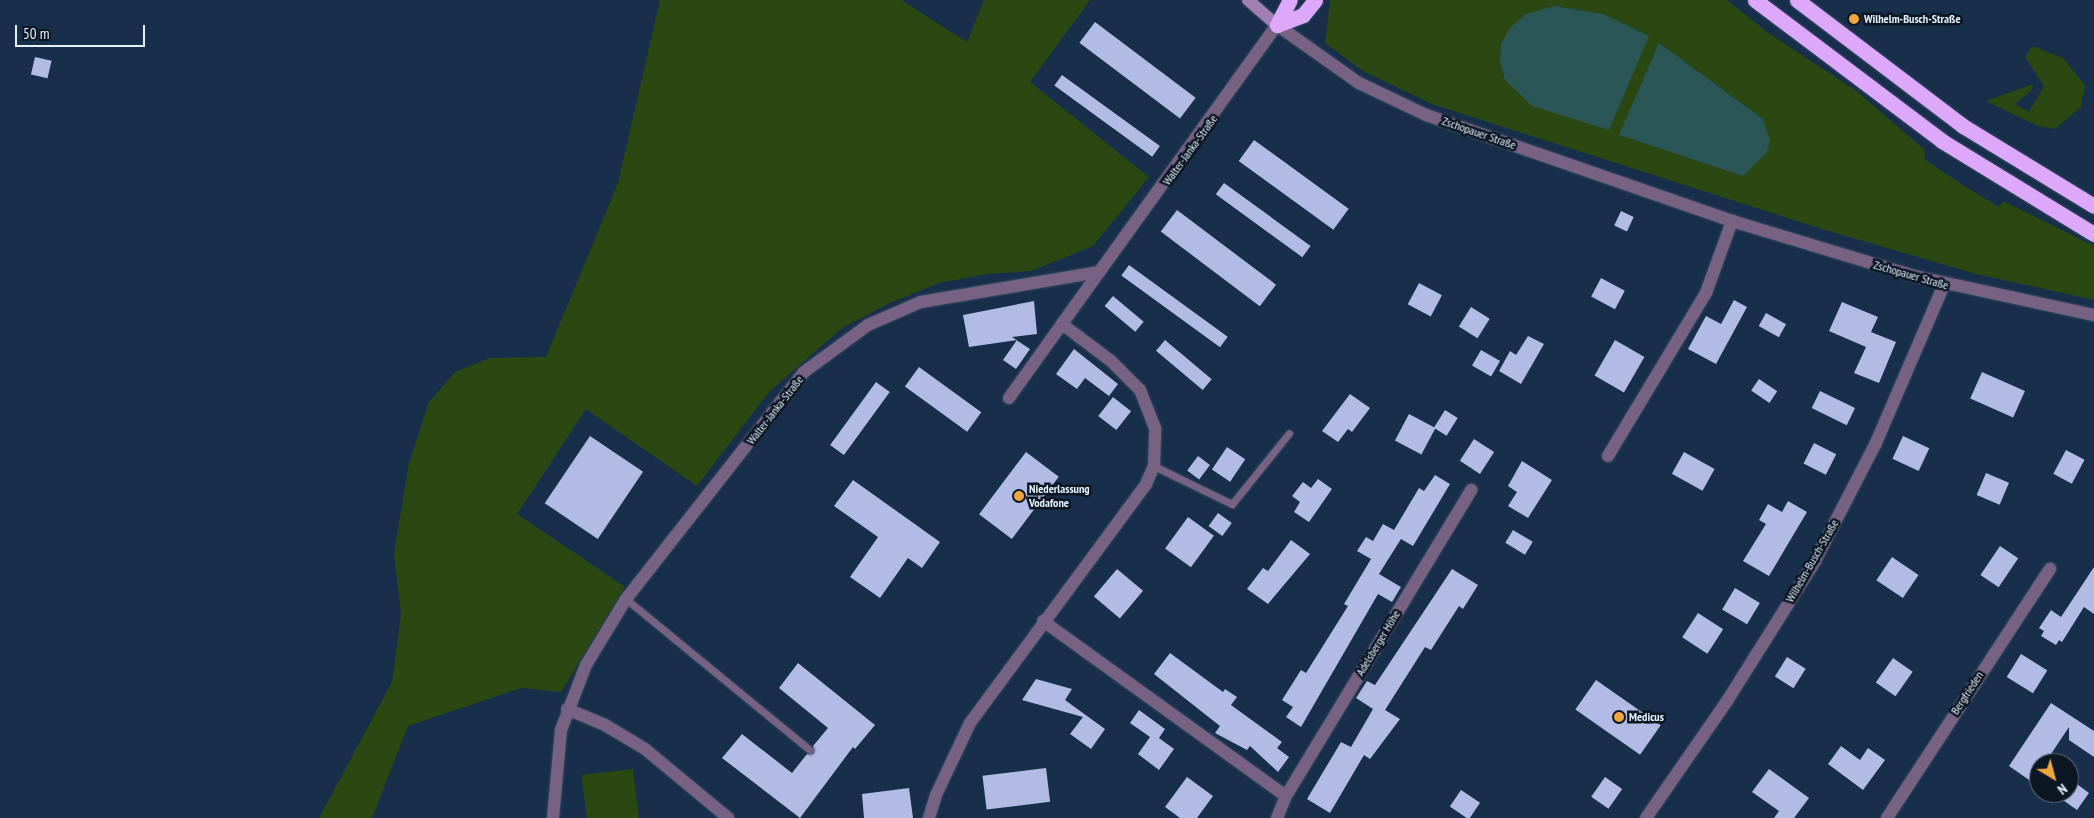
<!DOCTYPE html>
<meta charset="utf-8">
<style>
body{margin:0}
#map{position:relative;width:2094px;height:818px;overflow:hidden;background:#182f4b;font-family:"PT Sans Narrow",sans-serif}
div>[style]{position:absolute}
.green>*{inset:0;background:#2b4812}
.water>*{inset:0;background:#2a5756}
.building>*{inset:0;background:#b1bbe3;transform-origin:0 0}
.roads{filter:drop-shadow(0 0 1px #354a64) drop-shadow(0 0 1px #354a64)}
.lane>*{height:7px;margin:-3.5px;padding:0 3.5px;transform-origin:3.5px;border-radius:3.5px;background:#786283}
.street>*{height:12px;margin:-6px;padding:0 6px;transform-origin:6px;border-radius:6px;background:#786283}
.secondary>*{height:12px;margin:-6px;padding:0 6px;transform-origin:6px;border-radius:6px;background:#a17fb3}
.highway>*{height:15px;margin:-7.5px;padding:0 7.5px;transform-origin:7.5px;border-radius:7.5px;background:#dda8fa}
.dots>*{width:14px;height:14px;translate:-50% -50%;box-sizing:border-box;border:2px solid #0d1723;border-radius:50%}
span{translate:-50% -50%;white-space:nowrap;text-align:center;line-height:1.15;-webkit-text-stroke:5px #0d1723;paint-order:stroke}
.poi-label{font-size:12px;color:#e4f0fe;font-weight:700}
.left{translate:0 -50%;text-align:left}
.street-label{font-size:12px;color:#e4f0fe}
.north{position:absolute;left:2029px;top:753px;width:50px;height:50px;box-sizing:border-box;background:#0d1723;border:1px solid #636e7b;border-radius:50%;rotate:143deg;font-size:14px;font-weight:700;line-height:20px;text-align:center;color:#e4f0fe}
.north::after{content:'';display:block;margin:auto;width:18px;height:22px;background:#eea73c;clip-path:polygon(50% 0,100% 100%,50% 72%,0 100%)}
.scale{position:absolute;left:15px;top:25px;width:130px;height:22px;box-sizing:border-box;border:2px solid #e4f0fe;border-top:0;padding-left:6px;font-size:15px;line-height:18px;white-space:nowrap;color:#e4f0fe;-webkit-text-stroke:4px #0d1723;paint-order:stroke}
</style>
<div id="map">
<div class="green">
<i style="clip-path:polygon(660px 0,901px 0,967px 42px,984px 0,1090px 0,1030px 82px,1149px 177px,1093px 246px,1031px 271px,987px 274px,939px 283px,890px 303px,842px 328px,769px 392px,697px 486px,586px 409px,517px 514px,625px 587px,561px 692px,521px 688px,408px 726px,372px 818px,319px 818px,392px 682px,401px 615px,394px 553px,409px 463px,429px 402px,455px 372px,490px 358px,546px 357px,618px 183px)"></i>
<i style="clip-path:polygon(evenodd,1330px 0,1727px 0,1767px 32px,1855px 90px,1924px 149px,1925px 160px,1961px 184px,1999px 207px,2003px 201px,2094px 246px,2094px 300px,1976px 274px,1822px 229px,1432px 104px,1363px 71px,1325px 43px,1330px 0,1555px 6px,1602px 14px,1648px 36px,1505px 80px,1500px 62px,1501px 44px,1555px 6px,1330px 0,1659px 43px,1763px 119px,1743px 176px,1620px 135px,1659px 43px)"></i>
<i style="clip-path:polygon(2032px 46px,2063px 58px,2085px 85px,2081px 107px,2055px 129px,2038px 126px,1986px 101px,2033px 84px,2032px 90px,2015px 104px,2029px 112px,2044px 86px,2025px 57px)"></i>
<i style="clip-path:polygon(633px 769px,639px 818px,587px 818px,581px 775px)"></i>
</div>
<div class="water">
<i style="clip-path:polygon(1555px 6px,1603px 14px,1649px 36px,1609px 130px,1532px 106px,1505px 80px,1500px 62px,1501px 44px,1510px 28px,1526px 14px)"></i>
<i style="clip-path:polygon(1659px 43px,1763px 119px,1770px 141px,1767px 152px,1743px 176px,1619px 135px)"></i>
</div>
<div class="building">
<i style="left:1095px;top:22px;width:126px;height:26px;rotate:37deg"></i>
<i style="left:35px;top:57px;width:17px;height:18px;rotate:13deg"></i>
<i style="left:1062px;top:75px;width:121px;height:13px;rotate:36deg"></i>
<i style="left:1254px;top:140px;width:117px;height:26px;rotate:36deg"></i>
<i style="left:1224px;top:183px;width:107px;height:14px;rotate:36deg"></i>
<i style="left:1177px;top:210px;width:124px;height:27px;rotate:37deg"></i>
<i style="left:1621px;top:211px;width:14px;height:16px;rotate:25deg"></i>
<i style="left:1129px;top:265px;width:122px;height:13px;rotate:36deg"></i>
<i style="left:1601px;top:278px;width:27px;height:21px;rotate:28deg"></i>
<i style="left:1419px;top:283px;width:26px;height:24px;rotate:28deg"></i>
<i style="left:1113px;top:296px;width:40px;height:13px;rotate:40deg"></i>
<i style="clip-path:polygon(1734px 300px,1747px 307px,1716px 364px,1688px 349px,1706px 316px,1721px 324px)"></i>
<i style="clip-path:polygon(1034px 301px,1037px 334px,1012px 337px,1030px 349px,1016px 369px,1003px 360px,1017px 340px,969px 347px,963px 315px)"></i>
<i style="clip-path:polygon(1842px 302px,1878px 317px,1871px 332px,1896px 342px,1879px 383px,1854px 373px,1866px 347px,1829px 331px)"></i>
<i style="left:1471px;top:307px;width:22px;height:23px;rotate:32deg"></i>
<i style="left:1766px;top:313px;width:23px;height:15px;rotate:29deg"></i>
<i style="clip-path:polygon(1528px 336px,1544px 344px,1521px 384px,1499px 371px,1510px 351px,1516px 355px)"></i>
<i style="left:1165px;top:340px;width:61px;height:14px;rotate:40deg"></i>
<i style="left:1615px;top:340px;width:34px;height:41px;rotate:30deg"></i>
<i style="clip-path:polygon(1074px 349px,1118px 384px,1109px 396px,1085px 378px,1077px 389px,1056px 374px)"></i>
<i style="left:1481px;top:350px;width:22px;height:18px;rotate:30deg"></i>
<i style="left:919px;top:367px;width:77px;height:24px;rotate:36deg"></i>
<i style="left:1982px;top:372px;width:47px;height:29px;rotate:24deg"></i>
<i style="left:1759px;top:379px;width:22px;height:14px;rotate:34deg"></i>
<i style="left:876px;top:382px;width:17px;height:78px;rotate:36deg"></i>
<i style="left:1820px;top:391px;width:39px;height:19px;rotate:26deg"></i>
<i style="clip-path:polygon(1350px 394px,1370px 408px,1352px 432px,1348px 429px,1338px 442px,1322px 431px)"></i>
<i style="left:1113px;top:397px;width:23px;height:24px;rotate:38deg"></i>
<i style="left:1445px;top:410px;width:15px;height:21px;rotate:32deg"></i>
<i style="left:1409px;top:414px;width:30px;height:30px;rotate:28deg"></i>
<i style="left:590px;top:436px;width:64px;height:81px;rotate:34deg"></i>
<i style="left:1903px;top:436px;width:29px;height:25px;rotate:25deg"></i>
<i style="left:1474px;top:439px;width:24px;height:26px;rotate:33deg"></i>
<i style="left:1814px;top:443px;width:25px;height:23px;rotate:27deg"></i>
<i style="left:1227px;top:447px;width:22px;height:27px;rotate:34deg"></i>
<i style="left:2066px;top:450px;width:21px;height:27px;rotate:28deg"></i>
<i style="left:1026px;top:452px;width:41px;height:78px;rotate:37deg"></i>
<i style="left:1684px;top:452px;width:35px;height:25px;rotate:29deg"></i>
<i style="left:1198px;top:456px;width:15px;height:18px;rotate:37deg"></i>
<i style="clip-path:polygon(1522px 461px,1552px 480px,1528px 518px,1508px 506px,1517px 492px,1508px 486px)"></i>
<i style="left:1986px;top:473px;width:25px;height:24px;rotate:23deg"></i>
<i style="clip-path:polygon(1435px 475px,1450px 484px,1413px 546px,1401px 539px,1379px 574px,1401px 587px,1392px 602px,1378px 594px,1301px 727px,1286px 717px,1293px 707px,1282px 700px,1301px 670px,1306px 673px,1348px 606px,1344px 604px,1371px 559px,1357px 551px,1366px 537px,1373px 541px,1383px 524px,1394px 530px,1419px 488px,1424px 491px)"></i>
<i style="clip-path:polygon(1318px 479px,1332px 489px,1309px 522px,1294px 512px,1300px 502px,1292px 496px,1303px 482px,1311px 488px)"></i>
<i style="clip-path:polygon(853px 480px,940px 542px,922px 568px,908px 558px,880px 598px,850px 577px,878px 537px,834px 506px)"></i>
<i style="clip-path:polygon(1788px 501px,1807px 512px,1769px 576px,1743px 561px,1766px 524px,1759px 520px,1768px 504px,1782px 512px)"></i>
<i style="left:1218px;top:513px;width:17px;height:16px;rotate:36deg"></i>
<i style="left:1188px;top:517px;width:32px;height:39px;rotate:36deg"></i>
<i style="left:1513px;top:530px;width:23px;height:15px;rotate:31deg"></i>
<i style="clip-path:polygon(1291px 540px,1310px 554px,1268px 604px,1247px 589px,1263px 568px,1268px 571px)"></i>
<i style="left:2000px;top:546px;width:22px;height:35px;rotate:34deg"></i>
<i style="left:1892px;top:557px;width:32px;height:28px;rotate:34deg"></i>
<i style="clip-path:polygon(2094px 567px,2094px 614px,2084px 607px,2062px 642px,2059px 640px,2056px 645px,2041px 636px,2044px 631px,2039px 628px,2051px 610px,2061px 617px)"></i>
<i style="left:1117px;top:569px;width:34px;height:36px;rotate:40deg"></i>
<i style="clip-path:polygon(1452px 569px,1478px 585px,1463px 609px,1459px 606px,1431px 650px,1425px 647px,1385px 710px,1400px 719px,1370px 759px,1364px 755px,1330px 813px,1307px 799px,1341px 742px,1351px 747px,1373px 709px,1356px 698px,1367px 681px,1375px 685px)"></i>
<i style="left:1735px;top:588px;width:29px;height:25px;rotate:31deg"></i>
<i style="left:1698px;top:613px;width:30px;height:29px;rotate:33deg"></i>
<i style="clip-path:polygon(1170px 653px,1223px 692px,1225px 689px,1237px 697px,1231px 705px,1282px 742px,1277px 748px,1289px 757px,1278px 772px,1250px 746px,1247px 750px,1215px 733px,1220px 726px,1154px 674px)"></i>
<i style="left:2021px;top:654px;width:31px;height:27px;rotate:32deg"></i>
<i style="left:1787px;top:657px;width:22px;height:23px;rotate:32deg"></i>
<i style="left:1893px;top:658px;width:24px;height:30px;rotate:35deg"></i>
<i style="clip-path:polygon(798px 663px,875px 725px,855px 749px,853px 747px,800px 818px,722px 758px,742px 734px,792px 773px,807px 754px,814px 753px,813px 746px,828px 728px,779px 688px)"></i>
<i style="clip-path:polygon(1036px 679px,1072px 689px,1065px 700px,1105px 729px,1091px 749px,1070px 734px,1083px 717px,1022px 700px)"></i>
<i style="left:1596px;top:680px;width:79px;height:36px;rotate:35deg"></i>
<i style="clip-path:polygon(2051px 703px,2094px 731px,2094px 757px,2069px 740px,2069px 727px,2045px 763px,2039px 763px,2032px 782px,2009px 766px)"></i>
<i style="clip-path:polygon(1139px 710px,1165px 729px,1159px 738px,1174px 749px,1159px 770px,1138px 754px,1150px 737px,1130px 723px)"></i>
<i style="clip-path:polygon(1841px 746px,1860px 760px,1868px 748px,1885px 760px,1863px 790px,1828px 764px)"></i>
<i style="left:1046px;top:768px;width:34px;height:64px;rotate:83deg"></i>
<i style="clip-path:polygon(1769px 769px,1809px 798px,1794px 818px,1774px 818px,1779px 811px,1752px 792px)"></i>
<i style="clip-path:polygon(1187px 777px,1213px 796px,1197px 818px,1180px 818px,1165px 807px)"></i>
<i style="left:1605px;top:777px;width:21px;height:24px;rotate:35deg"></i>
<i style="clip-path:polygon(2069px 778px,2089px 793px,2077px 810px,2053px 793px,2069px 793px)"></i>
<i style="clip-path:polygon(909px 788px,913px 818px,864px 818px,862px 794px)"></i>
<i style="left:1461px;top:790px;width:23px;height:20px;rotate:34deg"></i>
</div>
<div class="roads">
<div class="lane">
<i style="left:1154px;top:466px;width:87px;rotate:26deg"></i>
<i style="left:1232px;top:504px;width:91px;rotate:-51.2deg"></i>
<i style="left:626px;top:599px;width:238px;rotate:39.4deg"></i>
</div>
<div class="street">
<i style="left:1009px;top:398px;width:91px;rotate:-54.4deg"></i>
<i style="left:1608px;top:456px;width:190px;rotate:-59deg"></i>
<i style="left:1706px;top:293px;width:77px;rotate:-70.1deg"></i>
<i style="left:1043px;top:621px;width:299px;rotate:35.8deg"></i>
<i style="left:567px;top:709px;width:41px;rotate:22.8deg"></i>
<i style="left:605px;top:725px;width:47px;rotate:31deg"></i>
<i style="left:645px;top:749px;width:108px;rotate:39.7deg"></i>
<i style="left:553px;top:818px;width:88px;rotate:-84.8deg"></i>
<i style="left:561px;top:730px;width:70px;rotate:-69deg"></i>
<i style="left:586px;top:665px;width:77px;rotate:-58.8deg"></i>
<i style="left:626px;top:599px;width:288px;rotate:-51.9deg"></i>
<i style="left:804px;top:372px;width:79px;rotate:-36.3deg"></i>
<i style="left:868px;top:325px;width:58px;rotate:-23.5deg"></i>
<i style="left:921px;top:302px;width:181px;rotate:-9.6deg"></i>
<i style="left:929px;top:818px;width:24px;rotate:-73deg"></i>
<i style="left:936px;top:795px;width:80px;rotate:-64.7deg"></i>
<i style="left:970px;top:723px;width:297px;rotate:-53.6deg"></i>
<i style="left:1146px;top:484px;width:20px;rotate:-66deg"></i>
<i style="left:1154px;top:466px;width:38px;rotate:-88deg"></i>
<i style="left:1155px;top:428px;width:41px;rotate:-111.5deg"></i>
<i style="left:1140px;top:390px;width:41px;rotate:-135deg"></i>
<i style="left:1111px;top:361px;width:61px;rotate:-142.9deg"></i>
<i style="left:1062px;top:324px;width:368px;rotate:-54.3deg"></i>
<i style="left:1277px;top:25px;width:100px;rotate:35.3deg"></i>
<i style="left:1359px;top:83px;width:74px;rotate:25.5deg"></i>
<i style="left:1426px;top:115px;width:324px;rotate:19.1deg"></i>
<i style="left:1732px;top:221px;width:194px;rotate:16.8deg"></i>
<i style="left:1918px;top:277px;width:180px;rotate:12.2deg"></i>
<i style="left:1277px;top:818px;width:24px;rotate:-68deg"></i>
<i style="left:1286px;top:796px;width:358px;rotate:-58.8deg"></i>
<i style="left:1646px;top:818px;width:142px;rotate:-55.3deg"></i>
<i style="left:1727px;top:701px;width:165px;rotate:-57.8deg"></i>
<i style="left:1815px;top:561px;width:131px;rotate:-62.7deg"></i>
<i style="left:1875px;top:445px;width:174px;rotate:-66.7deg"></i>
<i style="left:1887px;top:818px;width:298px;rotate:-56.8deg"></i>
</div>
<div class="secondary">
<i style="left:1248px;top:0;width:38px;rotate:41deg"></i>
</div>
<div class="highway">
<i style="left:1755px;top:0;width:234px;rotate:37deg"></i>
<i style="left:1942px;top:141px;width:178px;rotate:31.5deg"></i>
<i style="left:1797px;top:0;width:208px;rotate:37.2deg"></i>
<i style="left:1963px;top:126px;width:153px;rotate:31.4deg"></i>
<i style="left:1277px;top:25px;width:28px;rotate:-21deg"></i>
<i style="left:1303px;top:15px;width:19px;rotate:-51deg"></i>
<i style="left:1277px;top:25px;width:28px;rotate:-63deg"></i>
</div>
</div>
<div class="dots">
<i style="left:1854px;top:19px;background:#eea73c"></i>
<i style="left:1019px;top:496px;background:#eea73c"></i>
<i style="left:1619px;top:717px;background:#eea73c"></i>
</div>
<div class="poi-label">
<span class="left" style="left:1864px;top:19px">Wilhelm-Busch-Straße</span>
<span class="left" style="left:1029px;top:496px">Niederlassung<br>Vodafone</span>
<span class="left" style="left:1629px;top:717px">Medicus</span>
</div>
<div class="street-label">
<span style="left:1479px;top:133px;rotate:19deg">Zschopauer Straße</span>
<span style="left:1190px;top:150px;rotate:-54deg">Walter-Janka-Straße</span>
<span style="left:1911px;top:275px;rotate:16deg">Zschopauer Straße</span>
<span style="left:775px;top:410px;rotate:-52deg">Walter-Janka-Straße</span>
<span style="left:1812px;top:561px;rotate:-60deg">Wilhelm-Busch-Straße</span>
<span style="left:1378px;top:643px;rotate:-59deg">Adelsberger Höhe</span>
<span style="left:1967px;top:693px;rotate:-57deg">Bergfrieden</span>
</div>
<div class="north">N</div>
<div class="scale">50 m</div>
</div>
